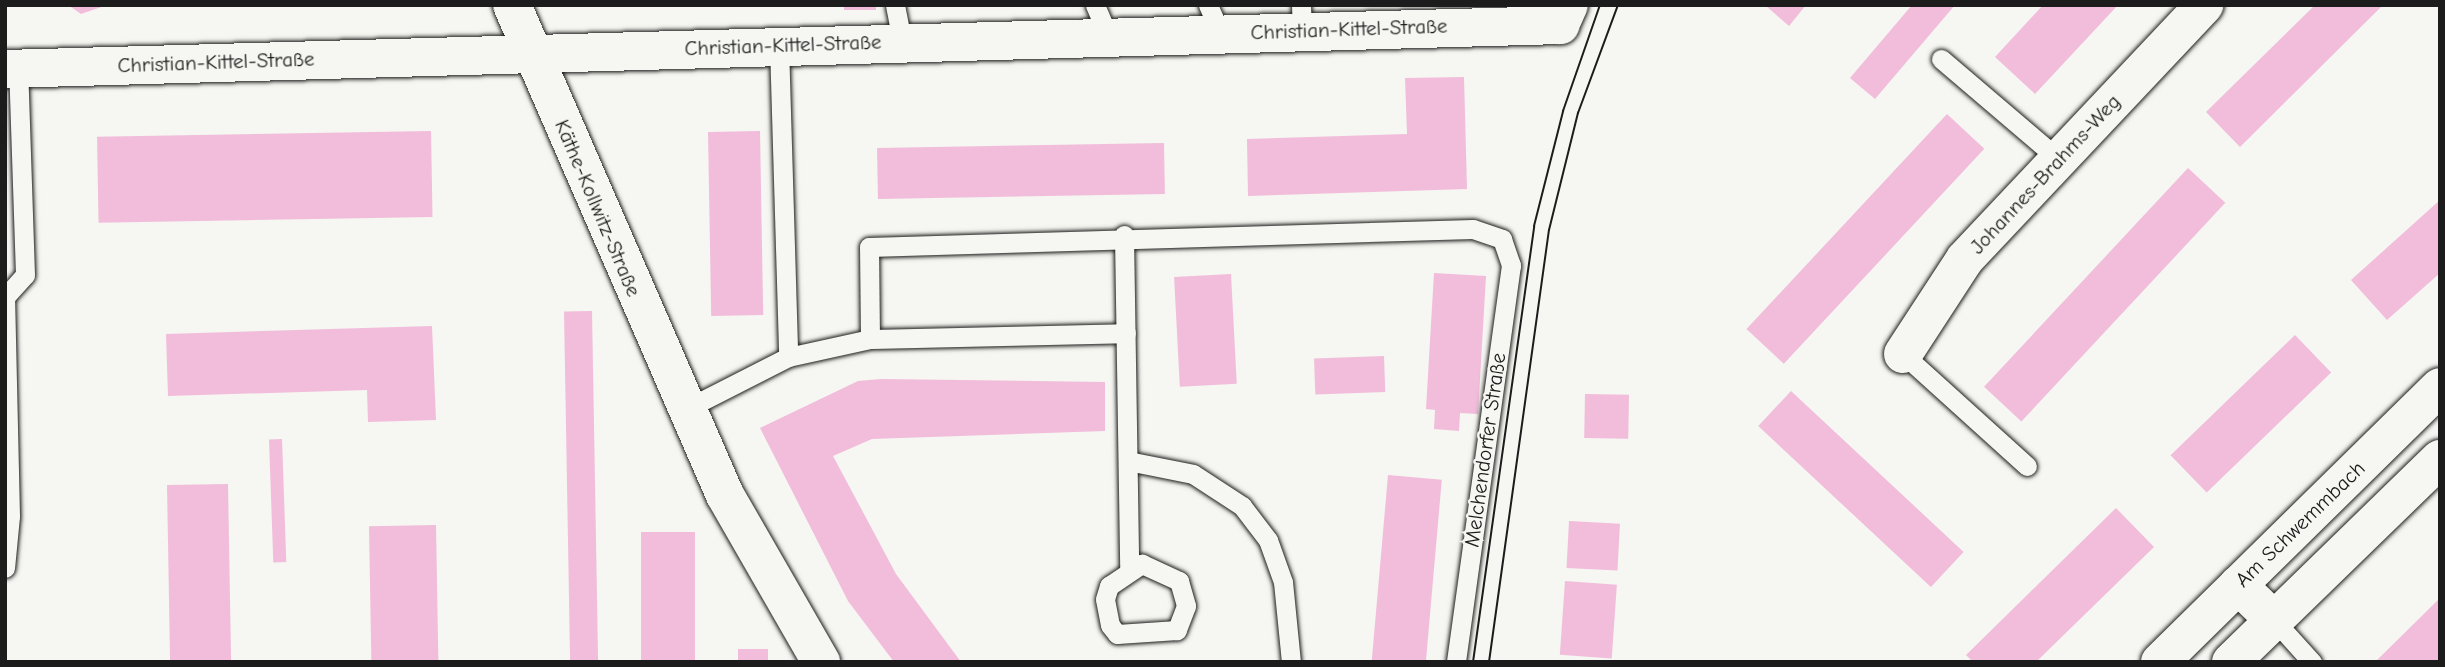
<!DOCTYPE html>
<meta charset="utf-8">
<style>
body{margin:0}
#map{position:relative;width:2445px;height:667px;overflow:hidden;background:#f6f6f2;font-family:"Comic Neue",sans-serif}
div>[style]{position:absolute}
.building>*{inset:0;background:#f1bdda;transform-origin:0 0}
.roads{filter:drop-shadow(0 0 2px #1c1c1c) drop-shadow(0 0 2px #1c1c1c)}
.lane>*{height:19px;margin:-9.5px;padding:0 9.5px;transform-origin:9.5px;border-radius:9.5px;background:#f6f6f2}
.street>*{height:38px;margin:-19px;padding:0 19px;transform-origin:19px;border-radius:19px;background:#f6f6f2}
.secondary>*{height:38px;margin:-19px;padding:0 19px;transform-origin:19px;border-radius:19px;background:#f6f6f2}
.tram>*{height:2px;margin:-1px;padding:0 1px;transform-origin:1px;border-radius:1px;background:#1c1c1c}
span{translate:-50% -50%;white-space:nowrap;text-align:center;line-height:1.15;-webkit-text-stroke:5px #f6f6f2;paint-order:stroke}
.street-label{font-size:21px;color:#1c1c1c}
.frame{position:absolute;inset:0;border:7px solid #1c1c1c;pointer-events:none}
</style>
<div id="map">
<div class="building">
<i style="clip-path:polygon(68px 5px,107px 5px,81px 14px)"></i>
<i style="left:844px;top:5px;width:32px;height:5px"></i>
<i style="clip-path:polygon(1765px 5px,1806px 5px,1789px 26px)"></i>
<i style="clip-path:polygon(1912px 5px,1955px 5px,1875px 99px,1850px 78px)"></i>
<i style="clip-path:polygon(2043px 5px,2118px 5px,2035px 94px,1995px 57px)"></i>
<i style="clip-path:polygon(2315px 5px,2383px 5px,2240px 147px,2206px 112px)"></i>
<i style="clip-path:polygon(1464px 77px,1467px 189px,1248px 196px,1247px 139px,1407px 134px,1405px 78px)"></i>
<i style="left:1947px;top:114px;width:51px;height:294px;rotate:43deg"></i>
<i style="left:431px;top:131px;width:86px;height:334px;rotate:89deg"></i>
<i style="left:760px;top:131px;width:184px;height:52px;rotate:89deg"></i>
<i style="left:1164px;top:143px;width:51px;height:287px;rotate:89deg"></i>
<i style="left:2188px;top:168px;width:51px;height:299px;rotate:43deg"></i>
<i style="clip-path:polygon(2440px 200px,2440px 273px,2387px 320px,2351px 280px)"></i>
<i style="clip-path:polygon(1434px 273px,1486px 276px,1478px 414px,1460px 413px,1459px 431px,1434px 429px,1435px 410px,1426px 409px)"></i>
<i style="left:1231px;top:274px;width:110px;height:57px;rotate:87deg"></i>
<i style="left:592px;top:311px;width:351px;height:28px;rotate:89deg"></i>
<i style="clip-path:polygon(432px 326px,436px 420px,368px 422px,367px 390px,168px 396px,166px 334px)"></i>
<i style="left:2295px;top:335px;width:52px;height:173px;rotate:46deg"></i>
<i style="left:1384px;top:356px;width:36px;height:70px;rotate:88deg"></i>
<i style="clip-path:polygon(881px 379px,1105px 382px,1105px 431px,872px 439px,833px 456px,896px 574px,961px 662px,894px 662px,848px 601px,760px 428px,858px 381px)"></i>
<i style="left:1791px;top:391px;width:236px;height:48px;rotate:43deg"></i>
<i style="left:1585px;top:394px;width:44px;height:44px;rotate:1deg"></i>
<i style="left:282px;top:439px;width:123px;height:13px;rotate:88deg"></i>
<i style="left:1388px;top:475px;width:54px;height:188px;rotate:5deg"></i>
<i style="left:228px;top:484px;width:178px;height:61px;rotate:89deg"></i>
<i style="clip-path:polygon(2116px 508px,2154px 547px,2036px 662px,1973px 662px,1966px 655px)"></i>
<i style="left:1569px;top:521px;width:51px;height:47px;rotate:3deg"></i>
<i style="left:436px;top:525px;width:137px;height:67px;rotate:89deg"></i>
<i style="left:695px;top:532px;width:130px;height:54px;rotate:90deg"></i>
<i style="left:1565px;top:581px;width:52px;height:74px;rotate:4deg"></i>
<i style="clip-path:polygon(2440px 598px,2440px 662px,2375px 662px)"></i>
<i style="left:738px;top:649px;width:30px;height:13px"></i>
</div>
<div class="roads">
<div class="lane">
<i style="left:895px;top:5px;width:37px;rotate:79deg"></i>
<i style="left:1095px;top:5px;width:34px;rotate:67deg"></i>
<i style="left:1208px;top:5px;width:30px;rotate:66deg"></i>
<i style="left:1301px;top:5px;width:25px;rotate:88deg"></i>
<i style="left:779px;top:45px;width:312px;rotate:88.3deg"></i>
<i style="left:1941px;top:59px;width:157px;rotate:40.4deg"></i>
<i style="left:1124px;top:235px;width:332px;rotate:89.1deg"></i>
<i style="left:5px;top:295px;width:221px;rotate:88.7deg"></i>
<i style="left:10px;top:516px;width:52px;rotate:95.5deg"></i>
<i style="left:6px;top:296px;width:28px;rotate:-48deg"></i>
<i style="left:25px;top:275px;width:207px;rotate:-91.9deg"></i>
<i style="left:870px;top:339px;width:92px;rotate:-90.6deg"></i>
<i style="left:869px;top:247px;width:604px;rotate:-1.71deg"></i>
<i style="left:1473px;top:229px;width:31px;rotate:19deg"></i>
<i style="left:1502px;top:239px;width:28px;rotate:71deg"></i>
<i style="left:1511px;top:265px;width:401px;rotate:97.9deg"></i>
<i style="left:1903px;top:354px;width:167px;rotate:42.1deg"></i>
<i style="left:686px;top:409px;width:114px;rotate:-27deg"></i>
<i style="left:788px;top:357px;width:84px;rotate:-12.4deg"></i>
<i style="left:870px;top:339px;width:256px;rotate:-1.3deg"></i>
<i style="left:1128px;top:461px;width:66px;rotate:11.3deg"></i>
<i style="left:1193px;top:474px;width:59px;rotate:33.1deg"></i>
<i style="left:1242px;top:506px;width:43px;rotate:52.6deg"></i>
<i style="left:1268px;top:540px;width:45px;rotate:70.3deg"></i>
<i style="left:1283px;top:582px;width:80px;rotate:84.3deg"></i>
<i style="left:1142px;top:564px;width:41px;rotate:24.7deg"></i>
<i style="left:1179px;top:581px;width:26px;rotate:74deg"></i>
<i style="left:1186px;top:606px;width:26px;rotate:111deg"></i>
<i style="left:1177px;top:630px;width:60px;rotate:176.2deg"></i>
<i style="left:1117px;top:634px;width:11px;rotate:-128deg"></i>
<i style="left:1110px;top:625px;width:26px;rotate:-101deg"></i>
<i style="left:1105px;top:599px;width:14px;rotate:-73deg"></i>
<i style="left:1109px;top:586px;width:40px;rotate:-34deg"></i>
<i style="left:2274px;top:620px;width:57px;rotate:47.9deg"></i>
</div>
<div class="street">
<i style="left:5px;top:69px;width:1556px;rotate:-1.62deg"></i>
<i style="left:1560px;top:25px;width:22px;rotate:-66deg"></i>
<i style="left:1903px;top:354px;width:113px;rotate:-56.9deg"></i>
<i style="left:1965px;top:259px;width:349px;rotate:-46.7deg"></i>
<i style="left:2238px;top:585px;width:50px;rotate:44.2deg"></i>
</div>
<div class="secondary">
<i style="left:512px;top:5px;width:534px;rotate:66.51deg"></i>
<i style="left:725px;top:495px;width:193px;rotate:60.1deg"></i>
<i style="left:2160px;top:662px;width:392px;rotate:-44.5deg"></i>
<i style="left:2231px;top:662px;width:291px;rotate:-44.2deg"></i>
</div>
</div>
<div class="tram">
<i style="left:1473px;top:662px;width:440px;rotate:-82deg"></i>
<i style="left:1534px;top:226px;width:119px;rotate:-75.8deg"></i>
<i style="left:1563px;top:111px;width:112px;rotate:-70.8deg"></i>
<i style="left:1489px;top:662px;width:436px;rotate:-82.1deg"></i>
<i style="left:1549px;top:230px;width:121px;rotate:-76.1deg"></i>
<i style="left:1578px;top:113px;width:115px;rotate:-69.7deg"></i>
</div>
<div class="street-label">
<span style="left:1349px;top:29px;rotate:-2deg">Christian-Kittel-Straße</span>
<span style="left:783px;top:45px;rotate:-2deg">Christian-Kittel-Straße</span>
<span style="left:216px;top:62px;rotate:-2deg">Christian-Kittel-Straße</span>
<span style="left:2045px;top:174px;rotate:-47deg">Johannes-Brahms-Weg</span>
<span style="left:598px;top:208px;rotate:67deg">Käthe-Kollwitz-Straße</span>
<span style="left:1485px;top:450px;rotate:-82deg">Melchendorfer Straße</span>
<span style="left:2300px;top:524px;rotate:-44deg">Am Schwemmbach</span>
</div>
<div class="frame"></div>
</div>
